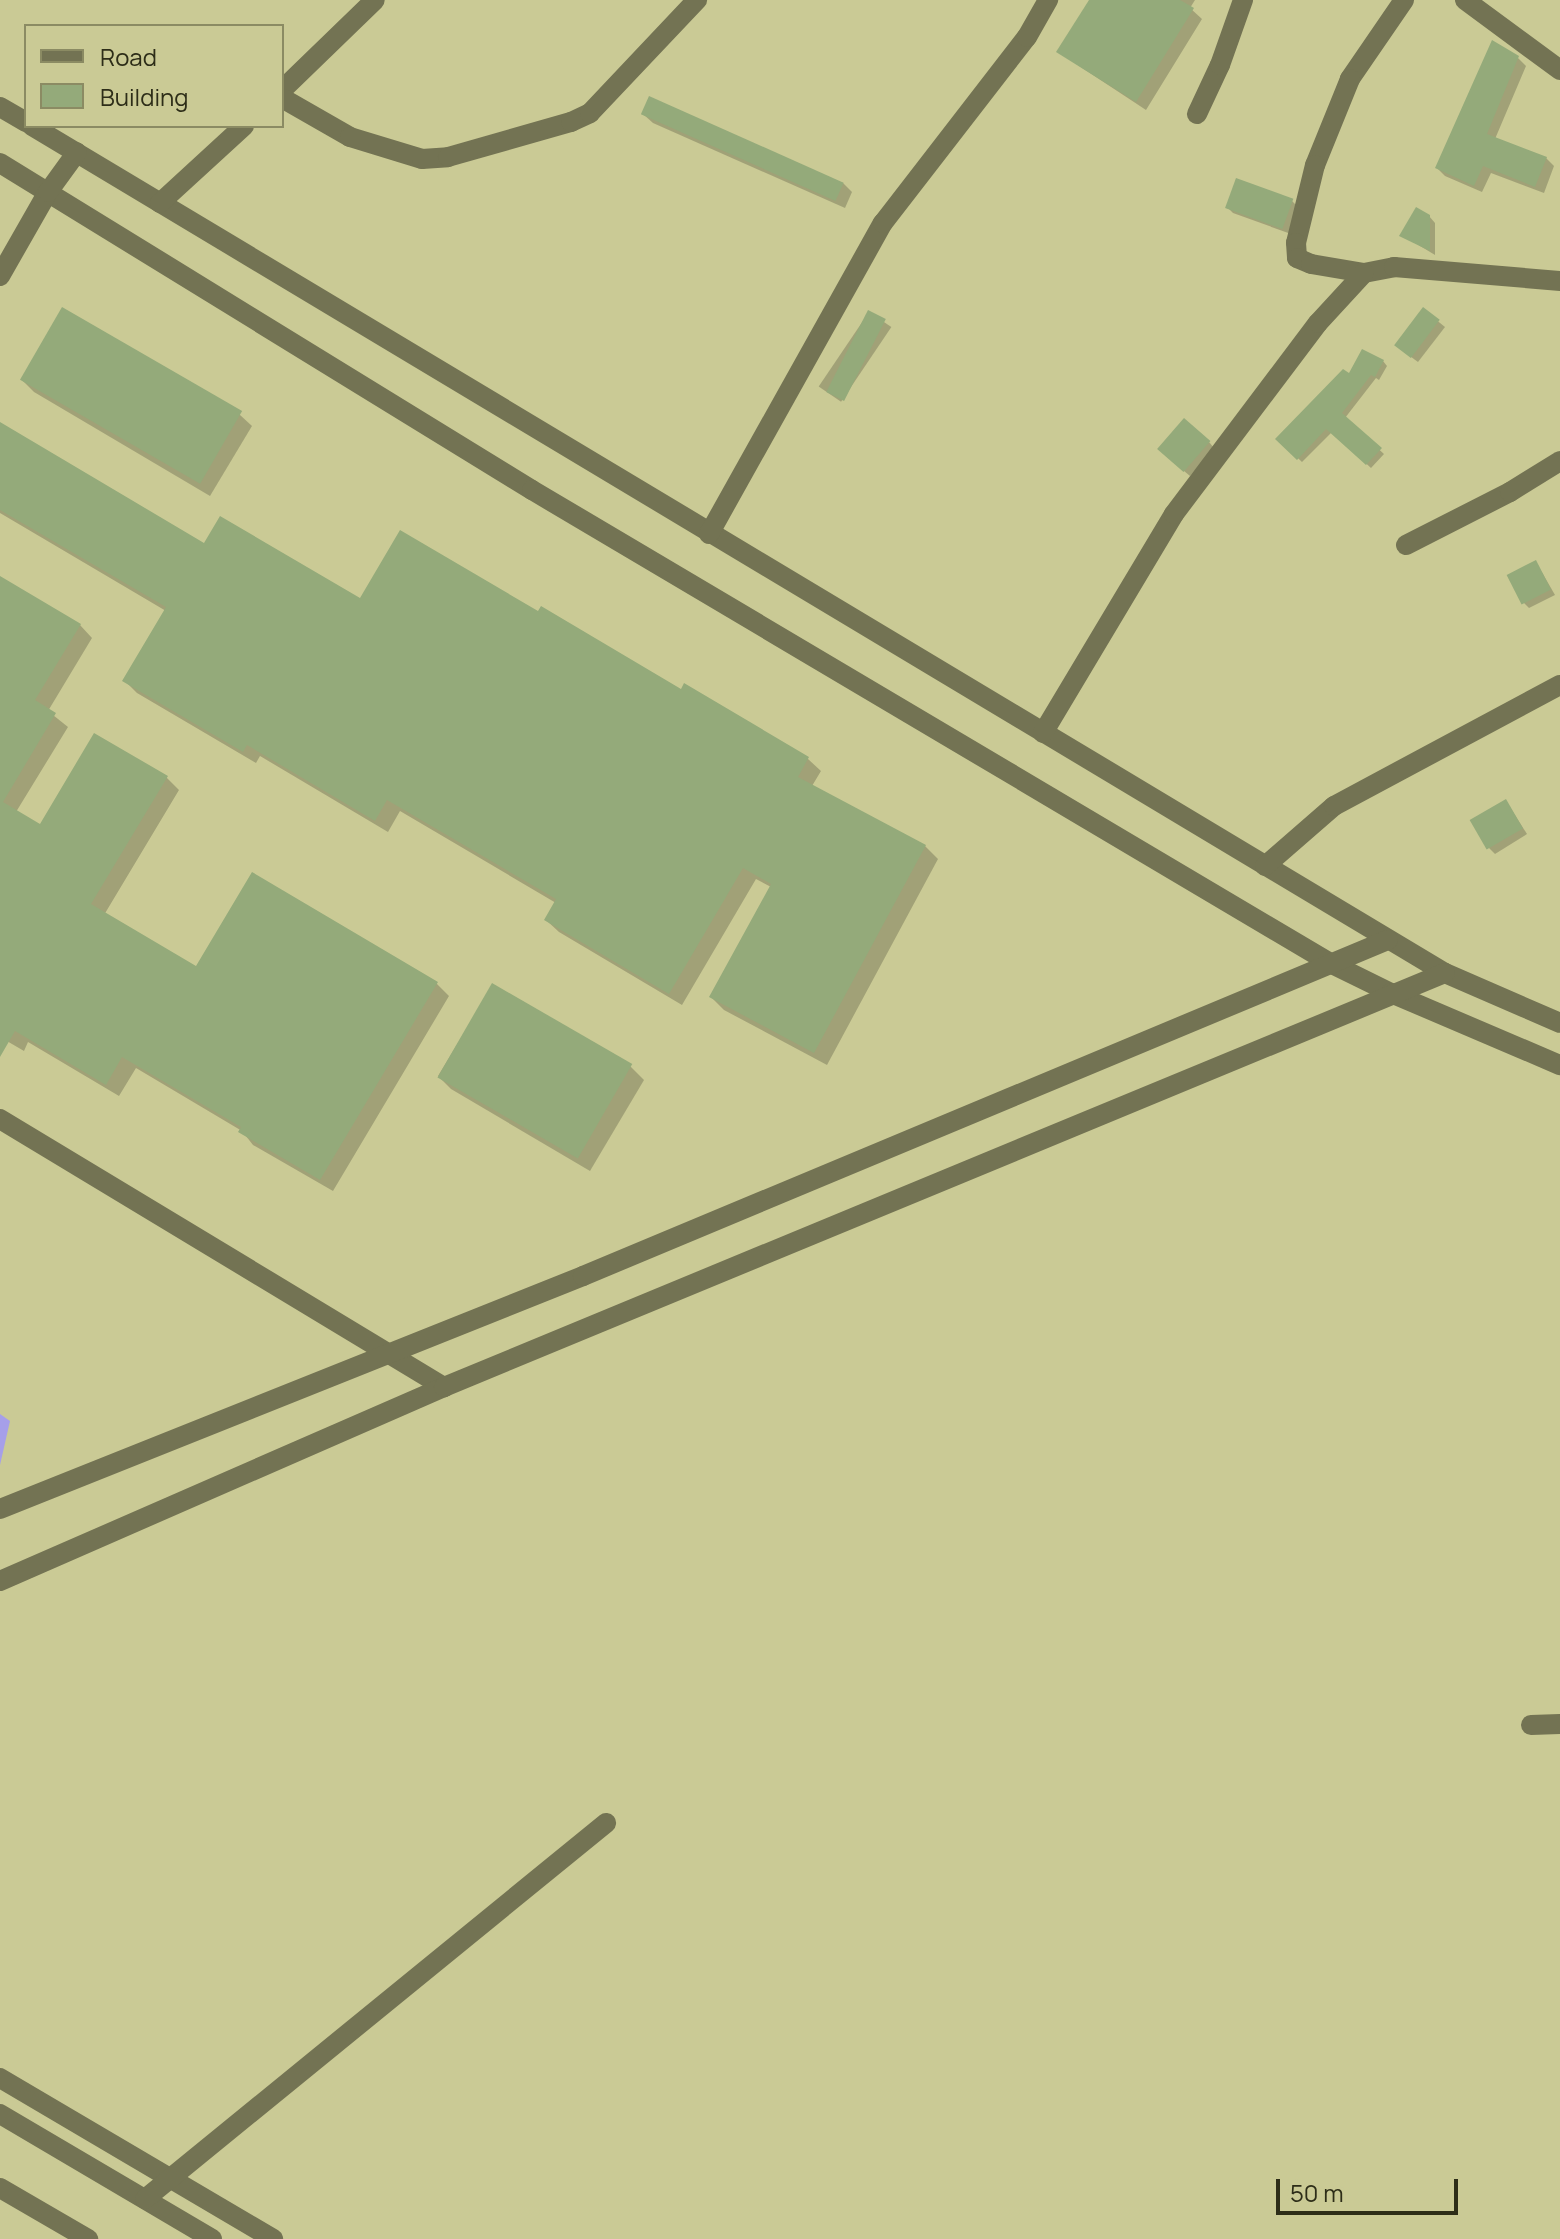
<!DOCTYPE html>
<style>
body{margin:0}
#map{position:relative;width:1560px;height:2239px;overflow:hidden;background:#caca95;font-family:Manrope,sans-serif}
div>[style]{position:absolute}
.water>*{inset:0;background:#a69fe9}
.shadow>*{inset:0;background:#0003;transform-origin:0 0}
.building>*{inset:0;background:#94aa7a;transform-origin:0 0}
.minor>*{height:20px;margin:-10px;padding:0 10px;transform-origin:10px;border-radius:10px;background:#737353}
span{translate:-50% -50%;white-space:nowrap;text-align:center;line-height:1.15;-webkit-text-stroke:6px #caca95;paint-order:stroke}
.legend{position:absolute;left:24px;top:24px;width:260px;height:104px;box-sizing:border-box;background:#caca95;border:2px solid #8b8b63;margin:0;padding:10px 14px;list-style:none;font-size:24px;color:#2d2d18}
.legend li{display:flex;align-items:center;gap:16px;height:40px}
.legend b{width:40px;border:2px solid #8b8b63}
.scale{position:absolute;left:1276px;top:2179px;width:182px;height:36px;box-sizing:border-box;border:4px solid #2d2d18;border-top:0;padding-left:10px;font-size:24px;line-height:28px;white-space:nowrap;color:#2d2d18;-webkit-text-stroke:6px #caca95;paint-order:stroke}
</style>
<div id="map">
<div class="water">
<i style="clip-path:polygon(0 1414px,10px 1421px,0 1465px)"></i>
</div>
<div class="shadow">
<i style="clip-path:polygon(1091px 0,1195px 0,1190px 8px,1202px 19px,1146px 110px,1058px 52px)"></i>
<i style="clip-path:polygon(1518px 58px,1526px 66px,1495px 139px,1546px 158px,1554px 166px,1544px 193px,1491px 173px,1482px 192px,1445px 176px,1437px 168px)"></i>
<i style="clip-path:polygon(643px 114px,843px 183px,852px 192px,845px 208px,653px 123px)"></i>
<i style="clip-path:polygon(1292px 201px,1298px 207px,1291px 234px,1233px 213px,1227px 207px)"></i>
<i style="clip-path:polygon(1429px 216px,1435px 223px,1435px 255px,1402px 235px)"></i>
<i style="clip-path:polygon(1424px 310px,1445px 327px,1418px 362px,1403px 351px)"></i>
<i style="left:869px;top:312px;width:27px;height:90px;rotate:34deg"></i>
<i style="clip-path:polygon(1383px 361px,1387px 366px,1379px 380px,1376px 378px,1345px 418px,1384px 454px,1371px 468px,1332px 432px,1302px 462px,1278px 439px,1349px 376px)"></i>
<i style="clip-path:polygon(21px 379px,239px 414px,252px 426px,210px 496px,34px 392px)"></i>
<i style="clip-path:polygon(0 425px,205px 546px,360px 601px,539px 614px,681px 692px,685px 686px,808px 759px,821px 771px,812px 786px,925px 846px,938px 859px,827px 1065px,724px 1010px,711px 997px,771px 887px,756px 879px,682px 1005px,559px 932px,546px 920px,556px 903px,400px 811px,388px 832px,260px 756px,256px 763px,137px 693px,124px 680px,166px 611px,0 513px)"></i>
<i style="clip-path:polygon(1209px 442px,1214px 448px,1190px 476px,1165px 455px)"></i>
<i style="clip-path:polygon(1536px 562px,1555px 595px,1529px 608px,1523px 602px)"></i>
<i style="clip-path:polygon(0 578px,80px 625px,92px 638px,48px 711px,68px 727px,16px 812px,41px 826px,166px 777px,179px 790px,104px 915px,197px 969px,437px 984px,449px 996px,333px 1191px,253px 1145px,242px 1131px,136px 1068px,119px 1096px,28px 1042px,24px 1051px,0 1037px)"></i>
<i style="clip-path:polygon(1506px 801px,1527px 834px,1495px 854px,1489px 848px)"></i>
<i style="clip-path:polygon(493px 985px,631px 1067px,644px 1080px,590px 1171px,451px 1089px,438px 1076px)"></i>
</div>
<div class="building">
<i style="clip-path:polygon(1089px 0,1180px 0,1194px 8px,1136px 102px,1056px 52px)"></i>
<i style="clip-path:polygon(1492px 40px,1519px 56px,1487px 134px,1547px 157px,1535px 187px,1483px 166px,1474px 186px,1435px 168px)"></i>
<i style="left:649px;top:96px;width:213px;height:20px;rotate:24deg"></i>
<i style="left:1236px;top:178px;width:61px;height:32px;rotate:20deg"></i>
<i style="clip-path:polygon(1416px 207px,1430px 215px,1430px 251px,1399px 236px)"></i>
<i style="left:62px;top:307px;width:208px;height:84px;rotate:30deg"></i>
<i style="left:1423px;top:307px;width:21px;height:48px;rotate:37deg"></i>
<i style="left:868px;top:310px;width:20px;height:92px;rotate:27deg"></i>
<i style="clip-path:polygon(1362px 349px,1384px 360px,1375px 377px,1371px 375px,1342px 413px,1382px 448px,1366px 465px,1326px 429px,1297px 460px,1275px 439px,1343px 369px,1349px 373px)"></i>
<i style="left:1184px;top:418px;width:35px;height:41px;rotate:41deg"></i>
<i style="clip-path:polygon(0 422px,204px 543px,220px 516px,360px 598px,400px 530px,538px 611px,541px 606px,681px 689px,684px 683px,809px 757px,798px 777px,926px 845px,814px 1053px,709px 997px,771px 884px,743px 868px,669px 994px,544px 920px,556px 899px,387px 800px,375px 821px,247px 745px,243px 752px,122px 681px,166px 607px,0 510px)"></i>
<i style="left:1536px;top:560px;width:33px;height:33px;rotate:63deg"></i>
<i style="clip-path:polygon(0 576px,81px 624px,35px 700px,56px 713px,3px 802px,40px 824px,94px 733px,168px 776px,91px 904px,196px 966px,252px 872px,438px 982px,320px 1180px,238px 1132px,241px 1127px,122px 1057px,106px 1085px,15px 1031px,0 1057px)"></i>
<i style="left:1506px;top:799px;width:34px;height:42px;rotate:60deg"></i>
<i style="left:492px;top:983px;width:162px;height:109px;rotate:30deg"></i>
</div>
<div class="minor">
<i style="left:1404px;top:0;width:96px;rotate:124.4deg"></i>
<i style="left:1350px;top:79px;width:93px;rotate:112.1deg"></i>
<i style="left:1315px;top:165px;width:80px;rotate:103.7deg"></i>
<i style="left:1296px;top:243px;width:15px;rotate:86deg"></i>
<i style="left:1297px;top:258px;width:15px;rotate:23deg"></i>
<i style="left:1311px;top:264px;width:54px;rotate:9.6deg"></i>
<i style="left:1364px;top:273px;width:31px;rotate:-11deg"></i>
<i style="left:1394px;top:267px;width:167px;rotate:4.8deg"></i>
<i style="left:1465px;top:0;width:118px;rotate:36.4deg"></i>
<i style="left:282px;top:90px;width:129px;rotate:-44.1deg"></i>
<i style="left:282px;top:98px;width:78px;rotate:29.8deg"></i>
<i style="left:350px;top:137px;width:75px;rotate:17deg"></i>
<i style="left:422px;top:159px;width:26px;rotate:-4deg"></i>
<i style="left:448px;top:157px;width:128px;rotate:-15.9deg"></i>
<i style="left:571px;top:122px;width:21px;rotate:-25deg"></i>
<i style="left:590px;top:113px;width:156px;rotate:-46.6deg"></i>
<i style="left:0;top:107px;width:30px;rotate:30deg"></i>
<i style="left:1197px;top:114px;width:54px;rotate:-64.9deg"></i>
<i style="left:1220px;top:65px;width:69px;rotate:-70.5deg"></i>
<i style="left:32px;top:126px;width:1647px;rotate:30.94deg"></i>
<i style="left:1445px;top:973px;width:125px;rotate:23.5deg"></i>
<i style="left:0;top:163px;width:624px;rotate:31.58deg"></i>
<i style="left:532px;top:490px;width:930px;rotate:30.65deg"></i>
<i style="left:1332px;top:964px;width:66px;rotate:26.2deg"></i>
<i style="left:1391px;top:993px;width:184px;rotate:23.1deg"></i>
<i style="left:160px;top:203px;width:114px;rotate:-42.5deg"></i>
<i style="left:0;top:276px;width:97px;rotate:-60.3deg"></i>
<i style="left:48px;top:192px;width:49px;rotate:-54.1deg"></i>
<i style="left:709px;top:534px;width:356px;rotate:-60.8deg"></i>
<i style="left:883px;top:223px;width:235px;rotate:-52.3deg"></i>
<i style="left:1027px;top:37px;width:43px;rotate:-60.4deg"></i>
<i style="left:1406px;top:545px;width:117px;rotate:-27deg"></i>
<i style="left:1510px;top:492px;width:59px;rotate:-31.8deg"></i>
<i style="left:1043px;top:733px;width:255px;rotate:-59.1deg"></i>
<i style="left:1174px;top:514px;width:239px;rotate:-53deg"></i>
<i style="left:1318px;top:323px;width:68px;rotate:-47.4deg"></i>
<i style="left:1265px;top:866px;width:91px;rotate:-41deg"></i>
<i style="left:1334px;top:806px;width:256px;rotate:-28.2deg"></i>
<i style="left:0;top:1119px;width:519px;rotate:31.12deg"></i>
<i style="left:0;top:1509px;width:628px;rotate:-21.78deg"></i>
<i style="left:583px;top:1276px;width:872px;rotate:-22.66deg"></i>
<i style="left:0;top:1581px;width:485px;rotate:-23.6deg"></i>
<i style="left:444px;top:1387px;width:1083px;rotate:-22.47deg"></i>
<i style="left:1531px;top:1725px;width:29px;rotate:-2deg"></i>
<i style="left:0;top:2078px;width:317px;rotate:30.5deg"></i>
<i style="left:0;top:2114px;width:246px;rotate:30.5deg"></i>
<i style="left:0;top:2188px;width:102px;rotate:30.1deg"></i>
<i style="left:145px;top:2199px;width:595px;rotate:-39.2deg"></i>
</div>
<ul class="legend">
<li><b style="height:10px;background:#737353"></b>Road</li>
<li><b style="height:22px;background:#94aa7a"></b>Building</li>
</ul>
<div class="scale">50 m</div>
</div>
